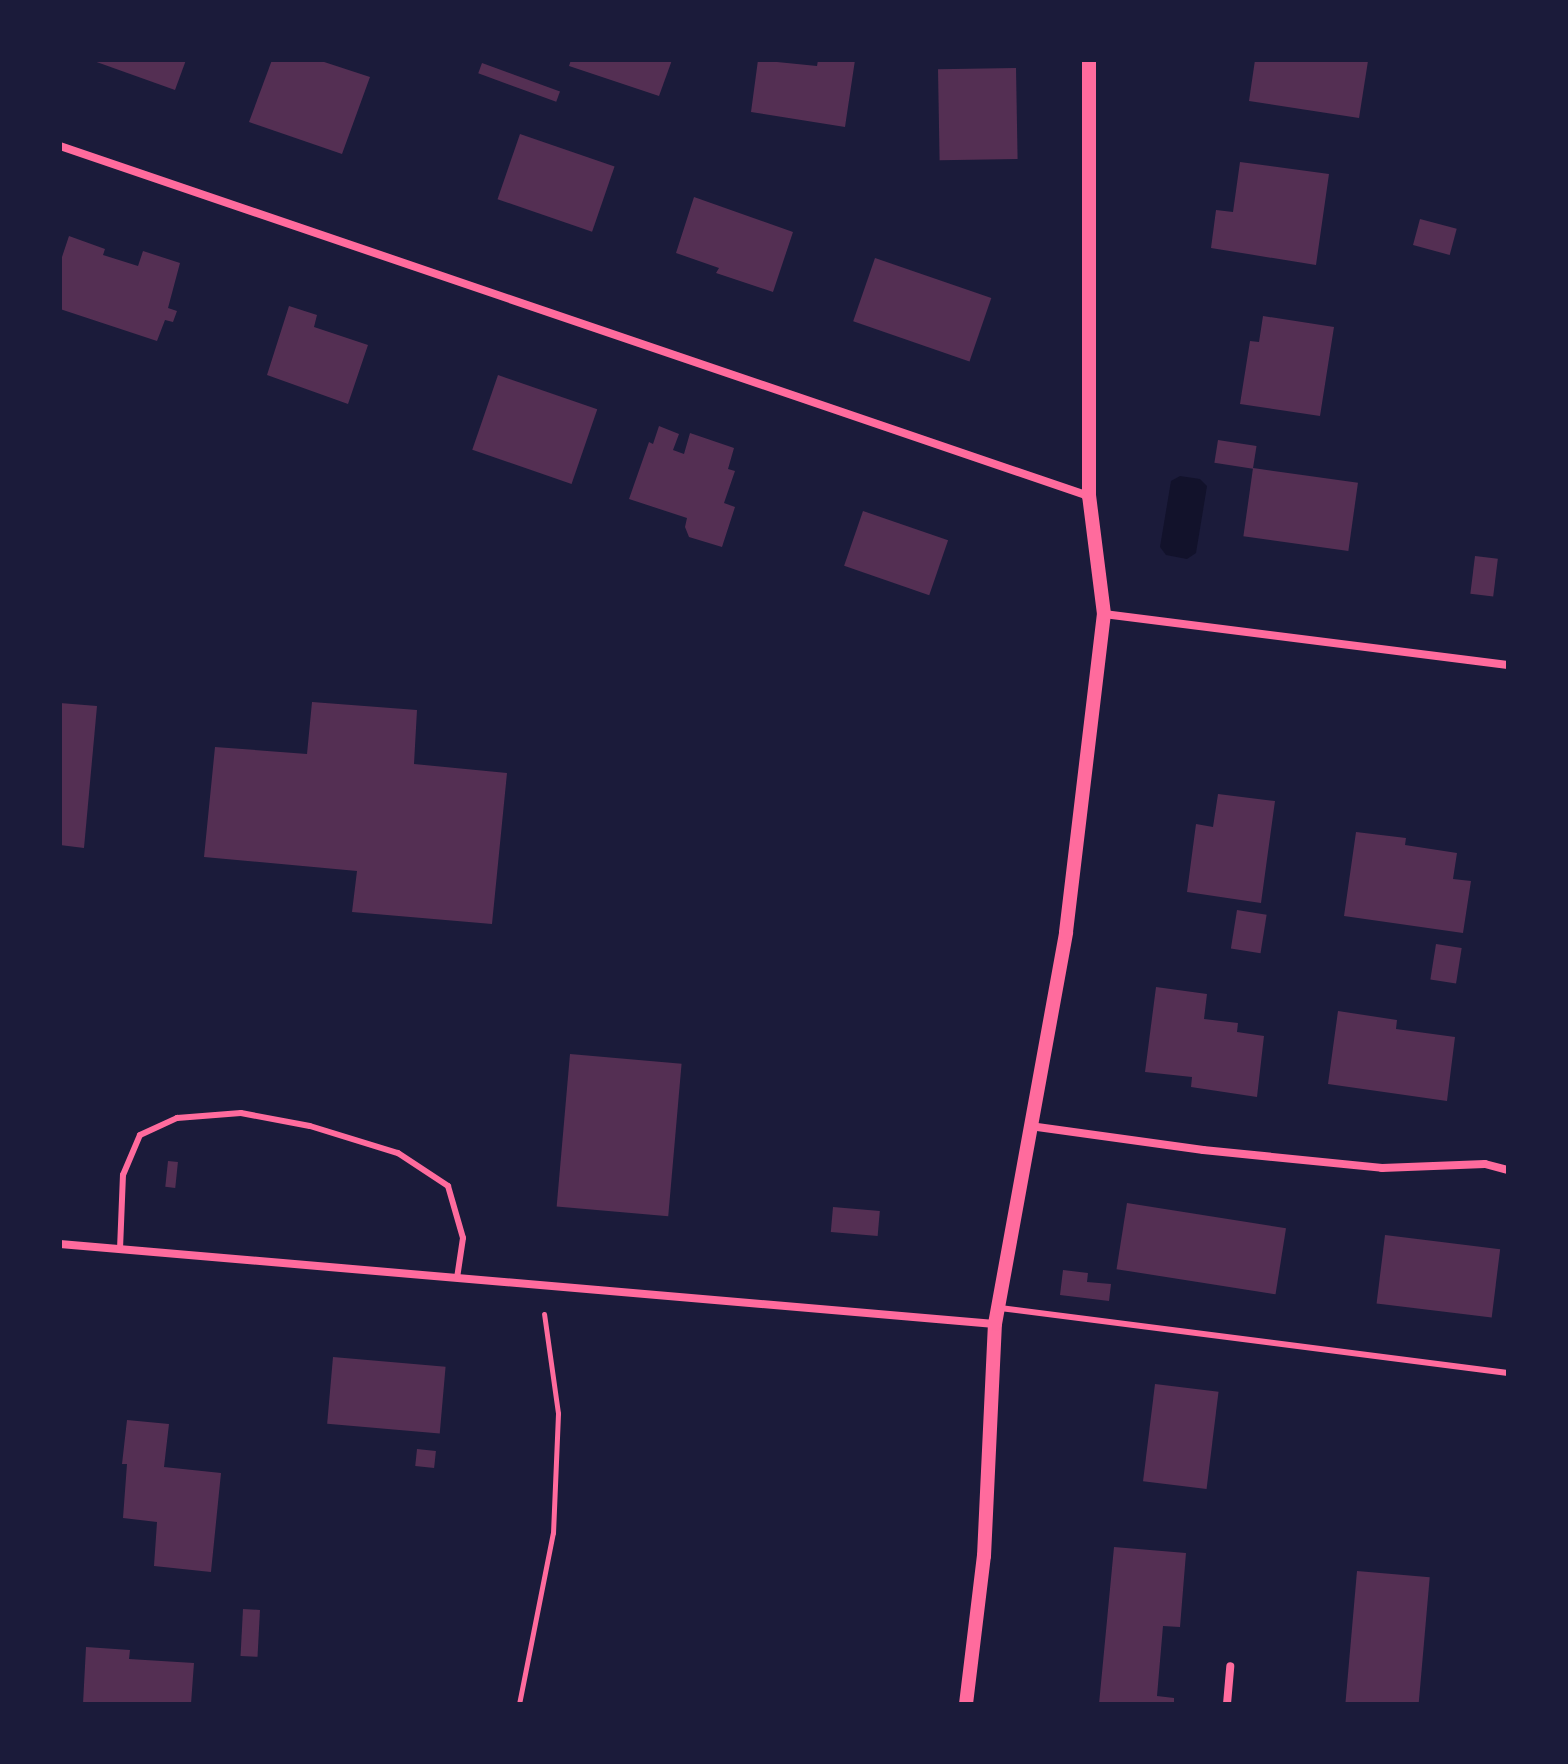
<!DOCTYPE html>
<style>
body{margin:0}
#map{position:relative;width:1568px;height:1764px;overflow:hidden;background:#1b1b3a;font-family:"Zilla Slab",serif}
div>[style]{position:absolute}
.water>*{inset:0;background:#12122b}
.building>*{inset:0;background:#542f53;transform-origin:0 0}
.path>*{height:5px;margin:-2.5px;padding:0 2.5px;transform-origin:2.5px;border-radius:2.5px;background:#ff6b9d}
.service>*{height:6px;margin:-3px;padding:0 3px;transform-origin:3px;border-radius:3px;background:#ff6b9d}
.minor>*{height:8px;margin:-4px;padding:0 4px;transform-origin:4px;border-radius:4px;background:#ff6b9d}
.tertiary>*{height:14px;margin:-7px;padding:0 7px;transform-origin:7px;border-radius:7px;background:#ff6b9d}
span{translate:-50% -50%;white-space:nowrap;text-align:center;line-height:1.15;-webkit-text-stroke:8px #1b1b3a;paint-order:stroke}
.frame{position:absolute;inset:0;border:62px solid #1b1b3a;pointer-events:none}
</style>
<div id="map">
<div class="water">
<i style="clip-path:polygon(1180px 476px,1200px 479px,1207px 486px,1196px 553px,1187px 559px,1166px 555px,1160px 547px,1171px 481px)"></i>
</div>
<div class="building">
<i style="clip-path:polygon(91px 60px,186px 60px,175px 90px)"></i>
<i style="clip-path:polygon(272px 60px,318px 60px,370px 77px,342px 154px,249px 122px)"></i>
<i style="clip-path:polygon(571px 60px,672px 60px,659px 96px,569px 66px)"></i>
<i style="clip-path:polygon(758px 60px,817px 66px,818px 60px,855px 60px,845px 127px,751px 112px)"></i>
<i style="clip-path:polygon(1255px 60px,1368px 61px,1359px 118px,1249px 101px)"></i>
<i style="left:482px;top:63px;width:83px;height:11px;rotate:20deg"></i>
<i style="left:1016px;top:68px;width:91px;height:78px;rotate:89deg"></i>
<i style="left:520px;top:134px;width:100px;height:69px;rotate:19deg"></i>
<i style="clip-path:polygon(1240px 162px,1329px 174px,1316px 265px,1211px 248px,1216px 210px,1233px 212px)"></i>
<i style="clip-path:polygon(694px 197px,793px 232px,773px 292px,716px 273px,719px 268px,676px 253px)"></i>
<i style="left:1420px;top:219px;width:38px;height:27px;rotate:15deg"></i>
<i style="clip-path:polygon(69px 236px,105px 249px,103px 255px,138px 266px,143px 251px,180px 263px,168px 308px,177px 311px,173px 322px,165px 320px,157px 341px,60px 309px,60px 263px)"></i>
<i style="left:875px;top:258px;width:123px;height:67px;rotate:19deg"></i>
<i style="clip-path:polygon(289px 306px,317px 315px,314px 327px,368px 345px,348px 404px,267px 375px)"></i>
<i style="clip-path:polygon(1263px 316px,1334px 327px,1320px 416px,1240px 404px,1250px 341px,1259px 342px)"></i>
<i style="left:498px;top:375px;width:105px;height:79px;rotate:19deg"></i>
<i style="clip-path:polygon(659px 426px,679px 434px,673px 450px,684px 454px,690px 433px,734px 448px,728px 469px,735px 471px,724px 503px,735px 507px,722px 547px,689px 537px,685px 527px,687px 518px,629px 499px,649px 442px,653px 444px)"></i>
<i style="left:1218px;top:440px;width:39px;height:23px;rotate:9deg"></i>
<i style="left:1253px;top:468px;width:106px;height:69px;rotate:8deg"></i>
<i style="left:863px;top:511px;width:90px;height:58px;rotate:19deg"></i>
<i style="left:1475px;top:556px;width:23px;height:38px;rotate:7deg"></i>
<i style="clip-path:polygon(312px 702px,417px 710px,414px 764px,507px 773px,492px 924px,352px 912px,357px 871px,204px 857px,215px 747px,307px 754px)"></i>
<i style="clip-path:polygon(60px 703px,97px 706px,84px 848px,60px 845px)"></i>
<i style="clip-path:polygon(1218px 794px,1275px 801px,1261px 903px,1187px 892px,1196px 824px,1213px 827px)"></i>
<i style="clip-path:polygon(1356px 832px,1406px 838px,1405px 845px,1457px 853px,1453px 879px,1471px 881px,1463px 933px,1344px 916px)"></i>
<i style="left:1237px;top:910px;width:30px;height:39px;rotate:9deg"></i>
<i style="left:1436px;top:944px;width:26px;height:36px;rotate:9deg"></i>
<i style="clip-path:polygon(1156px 987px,1207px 994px,1204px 1019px,1238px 1023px,1237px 1032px,1264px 1036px,1257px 1097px,1191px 1087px,1192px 1077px,1145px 1072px)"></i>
<i style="clip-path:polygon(1338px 1011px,1397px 1020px,1396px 1029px,1455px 1037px,1447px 1101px,1328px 1084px)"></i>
<i style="left:570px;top:1054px;width:112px;height:153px;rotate:5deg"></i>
<i style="left:168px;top:1161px;width:10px;height:26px;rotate:6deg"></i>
<i style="left:1127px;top:1203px;width:161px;height:67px;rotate:9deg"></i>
<i style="left:833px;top:1207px;width:47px;height:25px;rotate:5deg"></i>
<i style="left:1385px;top:1235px;width:116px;height:69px;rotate:7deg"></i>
<i style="clip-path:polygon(1063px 1270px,1088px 1273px,1087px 1282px,1111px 1284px,1109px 1301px,1060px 1295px)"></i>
<i style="left:333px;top:1357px;width:113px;height:67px;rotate:5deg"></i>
<i style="left:1155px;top:1384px;width:64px;height:98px;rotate:7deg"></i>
<i style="clip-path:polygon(127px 1420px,169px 1424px,164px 1467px,221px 1473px,211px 1572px,154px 1566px,157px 1522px,123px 1518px,127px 1464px,122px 1464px)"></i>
<i style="left:417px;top:1449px;width:19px;height:17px;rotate:6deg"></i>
<i style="clip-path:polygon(1114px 1547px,1186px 1553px,1180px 1627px,1163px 1626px,1157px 1696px,1174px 1698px,1174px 1704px,1099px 1704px)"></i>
<i style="left:1357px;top:1571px;width:73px;height:134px;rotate:5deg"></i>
<i style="left:243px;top:1609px;width:17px;height:47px;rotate:3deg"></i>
<i style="clip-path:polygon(86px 1647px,130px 1650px,129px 1659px,194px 1663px,191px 1704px,83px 1704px)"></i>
</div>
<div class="path">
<i style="left:519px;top:1704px;width:174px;rotate:-78.8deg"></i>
<i style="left:553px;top:1533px;width:120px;rotate:-87.6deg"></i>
<i style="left:558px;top:1413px;width:100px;rotate:-98deg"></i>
</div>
<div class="service">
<i style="left:120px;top:1249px;width:74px;rotate:-87.7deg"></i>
<i style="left:123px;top:1175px;width:43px;rotate:-67deg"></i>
<i style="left:140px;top:1135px;width:41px;rotate:-24.7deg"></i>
<i style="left:177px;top:1118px;width:64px;rotate:-4.5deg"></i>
<i style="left:241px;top:1113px;width:70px;rotate:10.7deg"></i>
<i style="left:310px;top:1126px;width:92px;rotate:17.1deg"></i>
<i style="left:398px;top:1153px;width:60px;rotate:33.4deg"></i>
<i style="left:448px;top:1186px;width:54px;rotate:73.9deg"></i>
<i style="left:463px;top:1238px;width:40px;rotate:98.5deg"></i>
<i style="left:1000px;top:1308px;width:512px;rotate:7.29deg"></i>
</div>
<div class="minor">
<i style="left:60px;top:146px;width:1087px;rotate:18.79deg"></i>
<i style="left:1104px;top:614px;width:407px;rotate:7.2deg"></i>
<i style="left:1030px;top:1126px;width:175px;rotate:7.9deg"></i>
<i style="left:1203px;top:1150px;width:180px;rotate:5.7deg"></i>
<i style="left:1382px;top:1168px;width:103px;rotate:-2.2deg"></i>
<i style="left:1485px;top:1164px;width:24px;rotate:15deg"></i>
<i style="left:60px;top:1244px;width:938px;rotate:4.89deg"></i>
<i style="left:1227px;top:1704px;width:38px;rotate:-85deg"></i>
</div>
<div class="tertiary">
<i style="left:966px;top:1704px;width:149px;rotate:-83.1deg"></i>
<i style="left:984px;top:1556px;width:232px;rotate:-87.3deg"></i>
<i style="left:995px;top:1324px;width:398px;rotate:-79.7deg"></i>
<i style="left:1066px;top:932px;width:320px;rotate:-83.2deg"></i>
<i style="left:1104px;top:614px;width:119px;rotate:-97.2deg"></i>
<i style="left:1089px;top:496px;width:436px;rotate:-90deg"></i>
</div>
<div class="frame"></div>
</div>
